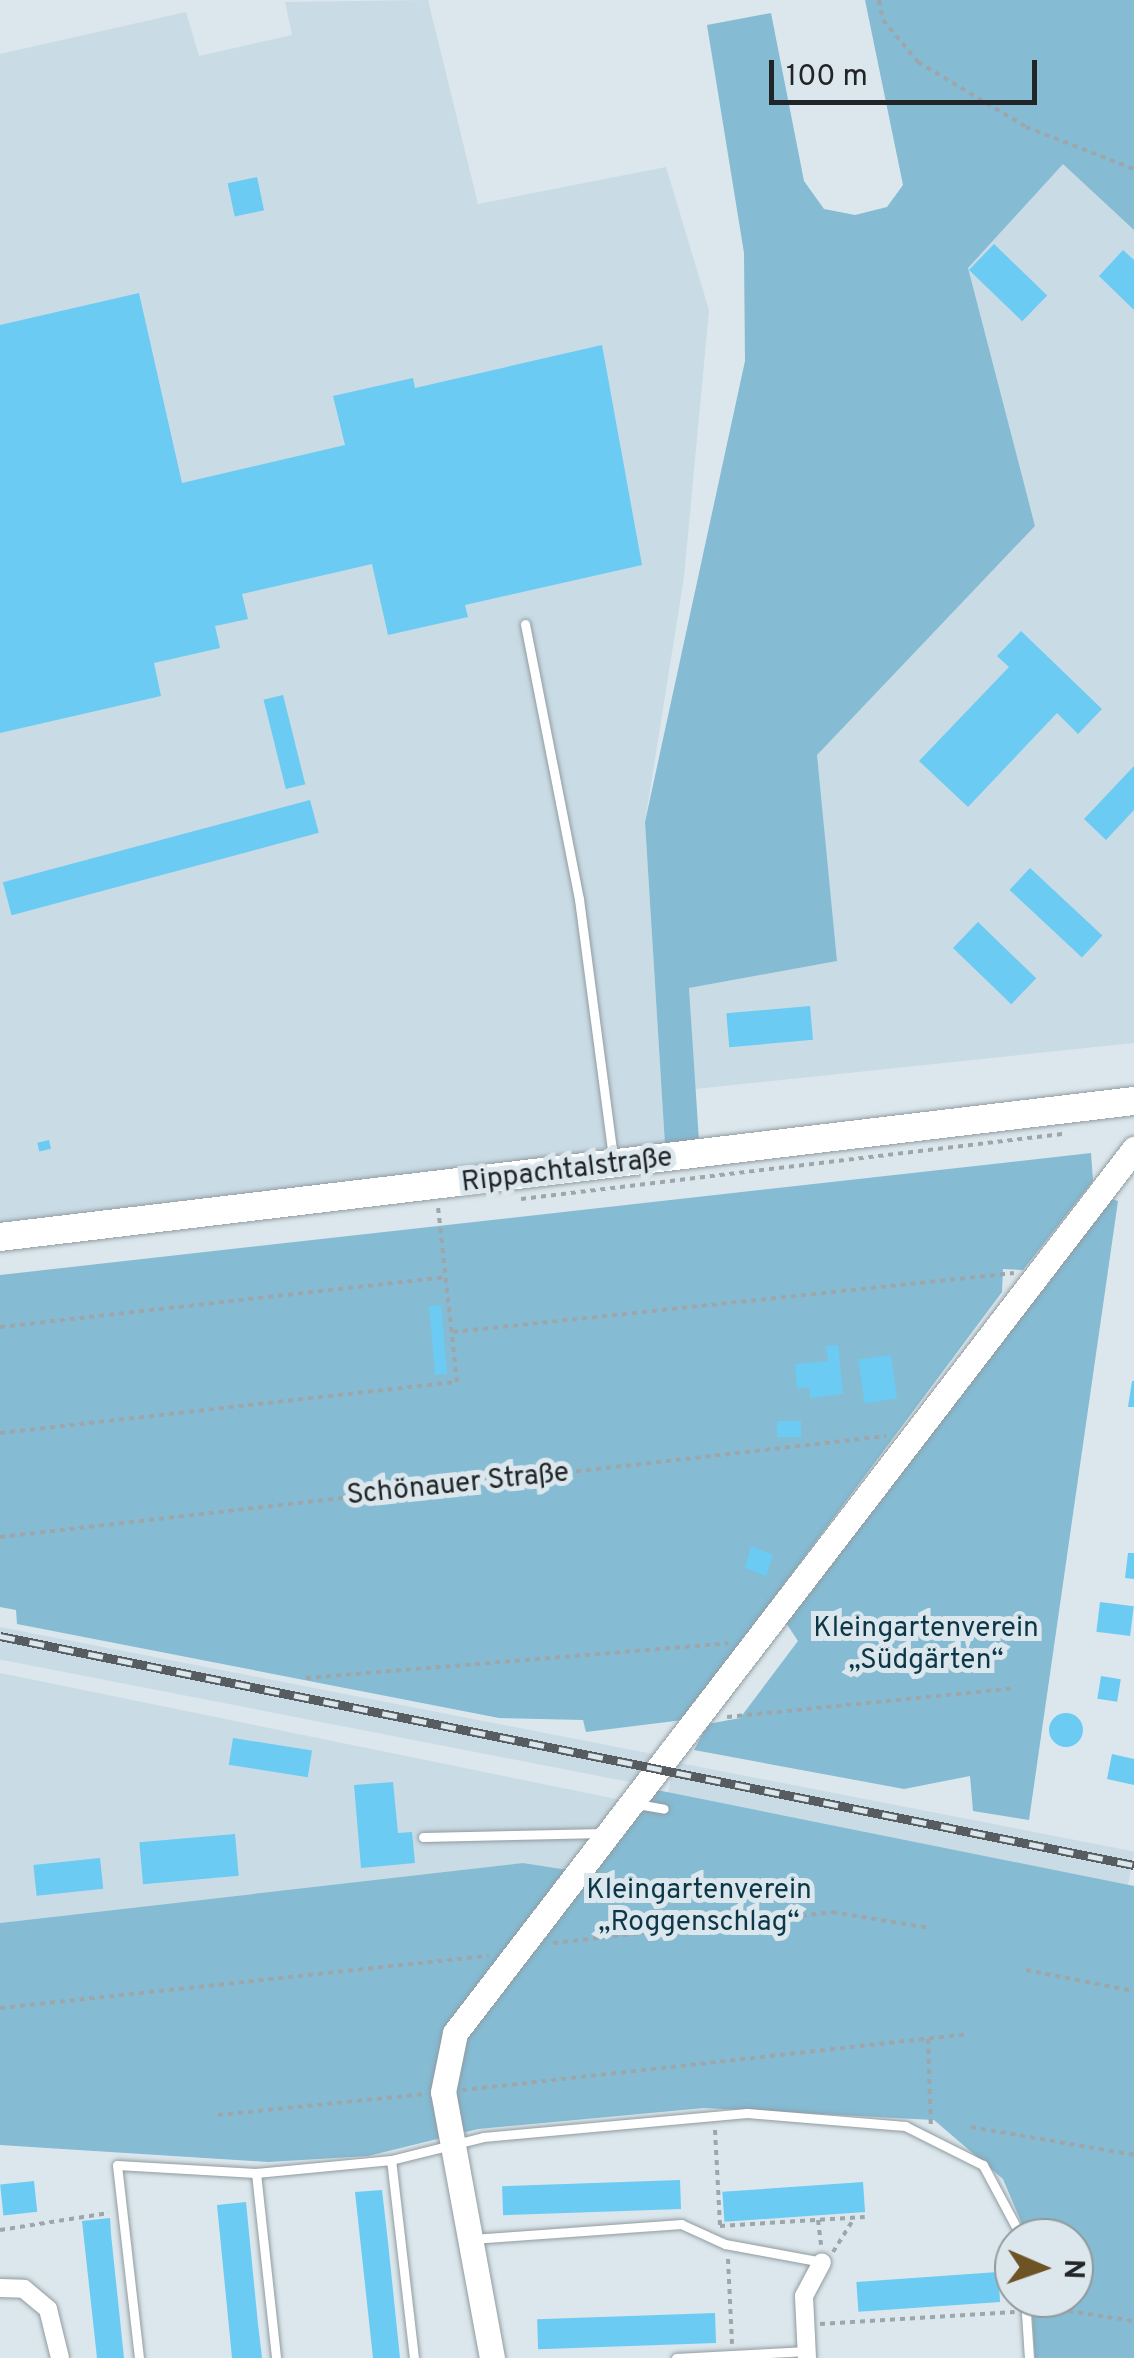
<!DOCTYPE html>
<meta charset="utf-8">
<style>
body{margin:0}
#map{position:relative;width:1134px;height:2358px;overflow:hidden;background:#dbe7ec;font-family:Overpass,sans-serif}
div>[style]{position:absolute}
.built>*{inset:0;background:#c9dbe5;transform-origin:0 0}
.green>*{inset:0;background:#85bbd3}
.building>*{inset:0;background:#6bcbf3;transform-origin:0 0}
.round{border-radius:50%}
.path>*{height:4px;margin-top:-2px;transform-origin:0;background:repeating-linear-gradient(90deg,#9da7ab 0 5px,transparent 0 10px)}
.roads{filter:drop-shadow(0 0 2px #919ca1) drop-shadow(0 0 2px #919ca1)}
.lane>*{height:9px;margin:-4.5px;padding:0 4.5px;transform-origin:4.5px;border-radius:4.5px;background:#fff}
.street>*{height:18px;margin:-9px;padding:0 9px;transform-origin:9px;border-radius:9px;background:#fff}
.secondary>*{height:25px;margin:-12.5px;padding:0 12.5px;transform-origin:12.5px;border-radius:12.5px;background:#fff}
.primary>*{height:28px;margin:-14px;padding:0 14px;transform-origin:14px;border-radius:14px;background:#fff}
.rail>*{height:9px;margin-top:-4.5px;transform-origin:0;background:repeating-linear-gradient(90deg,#dbe7ec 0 15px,#565c5f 0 30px);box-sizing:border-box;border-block:2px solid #565c5f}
span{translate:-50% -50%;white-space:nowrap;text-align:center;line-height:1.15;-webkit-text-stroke:10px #dbe7ec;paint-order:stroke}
.street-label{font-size:28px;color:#212527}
.park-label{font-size:28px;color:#0b3748}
.north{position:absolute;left:994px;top:2218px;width:100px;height:100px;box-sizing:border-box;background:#dbe7ec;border:2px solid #91999d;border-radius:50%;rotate:92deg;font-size:28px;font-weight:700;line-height:40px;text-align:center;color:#212527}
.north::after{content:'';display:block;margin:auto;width:35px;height:45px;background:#6e5325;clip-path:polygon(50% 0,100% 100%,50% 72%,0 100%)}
.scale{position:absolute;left:769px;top:60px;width:268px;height:45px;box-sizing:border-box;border:5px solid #212527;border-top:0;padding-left:12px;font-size:30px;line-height:35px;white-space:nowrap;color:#212527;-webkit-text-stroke:8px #dbe7ec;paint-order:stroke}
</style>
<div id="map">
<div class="built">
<i style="clip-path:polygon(428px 0,478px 204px,666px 167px,709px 310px,684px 577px,645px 822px,665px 1145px,0 1222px,0 54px,186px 12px,199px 56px,292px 35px,285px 2px)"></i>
<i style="clip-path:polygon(1063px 163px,1134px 230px,1134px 1043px,695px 1089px,689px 988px,837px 961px,816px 755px,1035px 526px,967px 268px)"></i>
<i style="left:0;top:1627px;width:665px;height:32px;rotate:11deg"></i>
<i style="clip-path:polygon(0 1673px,621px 1800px,568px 1870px,523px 1863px,0 1923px)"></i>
<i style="left:674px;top:1762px;width:469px;height:35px;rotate:11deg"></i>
</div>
<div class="green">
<i style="clip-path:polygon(865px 0,1134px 0,1134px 230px,1063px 164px,968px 268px,1035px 526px,817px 755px,837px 961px,689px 988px,699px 1141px,665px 1145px,645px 822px,745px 361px,744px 253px,707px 25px,771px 13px,804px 181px,824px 209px,855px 215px,887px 207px,903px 185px)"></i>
<i style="clip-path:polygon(1091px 1153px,1093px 1181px,1023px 1270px,1003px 1269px,1002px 1292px,683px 1720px,586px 1732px,583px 1720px,499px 1718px,17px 1624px,16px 1610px,0 1607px,0 1275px)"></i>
<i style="clip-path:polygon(1108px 1198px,1118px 1201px,1029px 1820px,973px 1811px,970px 1776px,904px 1789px,694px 1750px,708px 1724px,740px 1718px,798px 1641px,784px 1620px)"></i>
<i style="clip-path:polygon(652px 1789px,1134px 1886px,1134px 2358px,1035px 2358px,1031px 2298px,1074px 2298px,1074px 2238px,1028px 2238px,1003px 2179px,934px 2120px,704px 2108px,478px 2129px,368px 2156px,268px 2162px,0 2145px,0 1923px,523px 1863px,568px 1870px)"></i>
</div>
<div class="building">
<i style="left:257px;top:177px;width:34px;height:30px;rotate:78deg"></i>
<i style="left:994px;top:244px;width:74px;height:36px;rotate:44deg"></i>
<i style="clip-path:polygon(1123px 250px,1134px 260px,1134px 310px,1099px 276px)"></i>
<i style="clip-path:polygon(139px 293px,182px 483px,345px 445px,333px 396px,413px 378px,415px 388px,602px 345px,642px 565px,465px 605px,468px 617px,388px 635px,372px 564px,242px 594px,248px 619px,215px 626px,220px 648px,154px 663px,161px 696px,0 733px,0 325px)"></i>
<i style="clip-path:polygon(1021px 631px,1102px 709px,1078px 734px,1057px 713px,968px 807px,919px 761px,1009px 667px,997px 656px)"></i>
<i style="left:283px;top:695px;width:92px;height:20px;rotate:76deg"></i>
<i style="clip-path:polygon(1134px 766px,1134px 810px,1106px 840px,1084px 819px)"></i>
<i style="left:310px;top:800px;width:34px;height:318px;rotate:75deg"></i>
<i style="left:1030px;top:868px;width:99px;height:30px;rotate:43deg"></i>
<i style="left:978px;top:922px;width:81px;height:36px;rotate:44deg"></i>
<i style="left:810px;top:1006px;width:34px;height:84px;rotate:85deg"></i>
<i style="left:49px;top:1140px;width:9px;height:12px;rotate:77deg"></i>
<i style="left:441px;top:1305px;width:69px;height:12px;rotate:85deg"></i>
<i style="clip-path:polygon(838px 1345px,843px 1394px,810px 1398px,809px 1387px,797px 1389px,795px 1364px,828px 1361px,826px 1346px)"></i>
<i style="left:891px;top:1355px;width:44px;height:33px;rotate:82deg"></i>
<i style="clip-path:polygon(1132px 1381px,1134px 1381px,1134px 1407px,1128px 1407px)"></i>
<i style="left:801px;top:1421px;width:16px;height:24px;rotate:90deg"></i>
<i style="clip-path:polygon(751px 1546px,773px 1555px,766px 1576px,745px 1568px)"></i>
<i style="clip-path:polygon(1128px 1553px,1134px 1553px,1134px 1579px,1125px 1578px)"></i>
<i style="left:1100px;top:1602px;width:34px;height:30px;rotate:7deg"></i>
<i style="left:1101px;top:1676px;width:20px;height:23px;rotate:9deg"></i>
<i class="round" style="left:1049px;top:1713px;width:34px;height:34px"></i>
<i style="left:233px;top:1738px;width:80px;height:27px;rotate:9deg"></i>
<i style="clip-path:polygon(1112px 1754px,1134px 1759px,1134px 1785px,1107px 1779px)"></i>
<i style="clip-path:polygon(393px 1782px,398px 1833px,412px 1832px,415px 1863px,361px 1868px,354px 1785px)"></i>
<i style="left:235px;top:1834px;width:42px;height:96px;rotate:85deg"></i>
<i style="left:100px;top:1858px;width:31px;height:67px;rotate:84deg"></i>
<i style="left:680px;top:2180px;width:29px;height:178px;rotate:88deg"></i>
<i style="left:34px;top:2181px;width:31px;height:34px;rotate:84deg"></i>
<i style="left:863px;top:2182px;width:30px;height:141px;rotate:86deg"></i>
<i style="clip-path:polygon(382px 2190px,388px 2242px,400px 2358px,373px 2358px,355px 2192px)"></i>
<i style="clip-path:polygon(246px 2202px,258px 2324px,262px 2358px,232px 2358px,217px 2205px)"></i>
<i style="clip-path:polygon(110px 2218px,111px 2234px,124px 2358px,97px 2358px,82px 2221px)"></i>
<i style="left:998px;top:2272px;width:30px;height:142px;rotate:86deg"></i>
<i style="left:715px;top:2313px;width:30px;height:178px;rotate:88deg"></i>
</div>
<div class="path">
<i style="left:879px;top:0;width:20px;rotate:79deg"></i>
<i style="left:883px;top:20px;width:55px;rotate:50.2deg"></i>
<i style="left:918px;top:62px;width:126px;rotate:31deg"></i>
<i style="left:1026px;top:127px;width:116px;rotate:21.3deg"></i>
<i style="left:521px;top:1199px;width:545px;rotate:-6.85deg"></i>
<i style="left:0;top:1327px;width:449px;rotate:-6.4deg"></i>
<i style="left:453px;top:1332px;width:564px;rotate:-6deg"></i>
<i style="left:0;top:1433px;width:460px;rotate:-6.4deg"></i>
<i style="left:457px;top:1382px;width:175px;rotate:-96.2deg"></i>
<i style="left:0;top:1537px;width:892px;rotate:-6.5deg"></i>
<i style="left:306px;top:1678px;width:424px;rotate:-4.7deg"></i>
<i style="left:727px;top:1717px;width:289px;rotate:-5.7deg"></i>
<i style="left:553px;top:1943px;width:281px;rotate:-6.3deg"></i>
<i style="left:832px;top:1912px;width:99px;rotate:9.3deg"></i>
<i style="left:1026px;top:1970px;width:110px;rotate:11deg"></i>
<i style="left:0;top:2008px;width:492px;rotate:-6.1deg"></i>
<i style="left:928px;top:2039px;width:89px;rotate:88.1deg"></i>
<i style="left:462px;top:2090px;width:510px;rotate:-6.3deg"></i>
<i style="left:218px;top:2115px;width:206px;rotate:-5.8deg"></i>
<i style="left:971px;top:2127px;width:165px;rotate:9.7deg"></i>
<i style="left:715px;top:2130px;width:96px;rotate:87deg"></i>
<i style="left:818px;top:2220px;width:25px;rotate:83deg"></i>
<i style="left:720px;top:2226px;width:145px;rotate:-3.6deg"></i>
<i style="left:0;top:2230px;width:110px;rotate:-8.9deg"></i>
<i style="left:833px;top:2252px;width:40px;rotate:-58deg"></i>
<i style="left:728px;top:2259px;width:85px;rotate:87.3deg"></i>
<i style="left:1068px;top:2311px;width:67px;rotate:8.6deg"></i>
<i style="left:820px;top:2324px;width:195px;rotate:-3.5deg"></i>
</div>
<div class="roads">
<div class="lane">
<i style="left:525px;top:624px;width:280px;rotate:78.9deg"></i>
<i style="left:579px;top:899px;width:261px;rotate:82.5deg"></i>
<i style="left:637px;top:1804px;width:27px;rotate:10deg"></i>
<i style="left:423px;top:1837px;width:180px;rotate:-1.3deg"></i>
<i style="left:256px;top:2173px;width:186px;rotate:83.8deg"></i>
<i style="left:472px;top:2239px;width:210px;rotate:-4.1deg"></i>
<i style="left:681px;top:2224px;width:48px;rotate:24.4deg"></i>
<i style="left:725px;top:2244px;width:99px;rotate:10.5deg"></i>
<i style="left:1025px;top:2298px;width:60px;rotate:86.2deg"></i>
<i style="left:139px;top:2358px;width:194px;rotate:-96.5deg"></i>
<i style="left:117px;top:2165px;width:139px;rotate:3.3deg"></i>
<i style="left:256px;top:2173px;width:136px;rotate:-5.5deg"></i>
<i style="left:414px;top:2358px;width:199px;rotate:-96.6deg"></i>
<i style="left:391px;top:2160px;width:95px;rotate:-14deg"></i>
<i style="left:483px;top:2137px;width:265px;rotate:-5.2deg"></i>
<i style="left:747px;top:2113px;width:159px;rotate:4.7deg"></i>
<i style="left:905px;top:2126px;width:87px;rotate:26.6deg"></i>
<i style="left:983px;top:2165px;width:83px;rotate:61.9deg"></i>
<i style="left:676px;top:2358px;width:131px;rotate:-3.1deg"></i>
</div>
<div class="street">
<i style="left:0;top:2288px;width:24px;rotate:2deg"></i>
<i style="left:24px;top:2289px;width:31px;rotate:40deg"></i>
<i style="left:48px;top:2309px;width:50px;rotate:76.2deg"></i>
<i style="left:807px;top:2358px;width:62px;rotate:-92.8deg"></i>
<i style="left:804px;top:2296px;width:38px;rotate:-62deg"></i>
</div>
<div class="secondary">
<i style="left:492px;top:2358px;width:270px;rotate:-100.4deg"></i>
<i style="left:443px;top:2092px;width:60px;rotate:-78.5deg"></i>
<i style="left:455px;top:2033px;width:1115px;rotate:-52.47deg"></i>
</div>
<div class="primary">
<i style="left:0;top:1237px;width:1142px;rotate:-6.84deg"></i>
</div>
</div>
<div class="rail">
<i style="left:0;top:1636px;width:1157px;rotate:11.42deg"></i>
</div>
<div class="street-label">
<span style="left:567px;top:1171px;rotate:-7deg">Rippachtalstraße</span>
<span style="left:458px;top:1485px;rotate:-6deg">Schönauer Straße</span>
</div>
<div class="park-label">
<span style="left:926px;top:1645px">Kleingartenverein<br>„Südgärten“</span>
<span style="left:699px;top:1907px">Kleingartenverein<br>„Roggenschlag“</span>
</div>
<div class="north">N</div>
<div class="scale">100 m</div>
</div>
